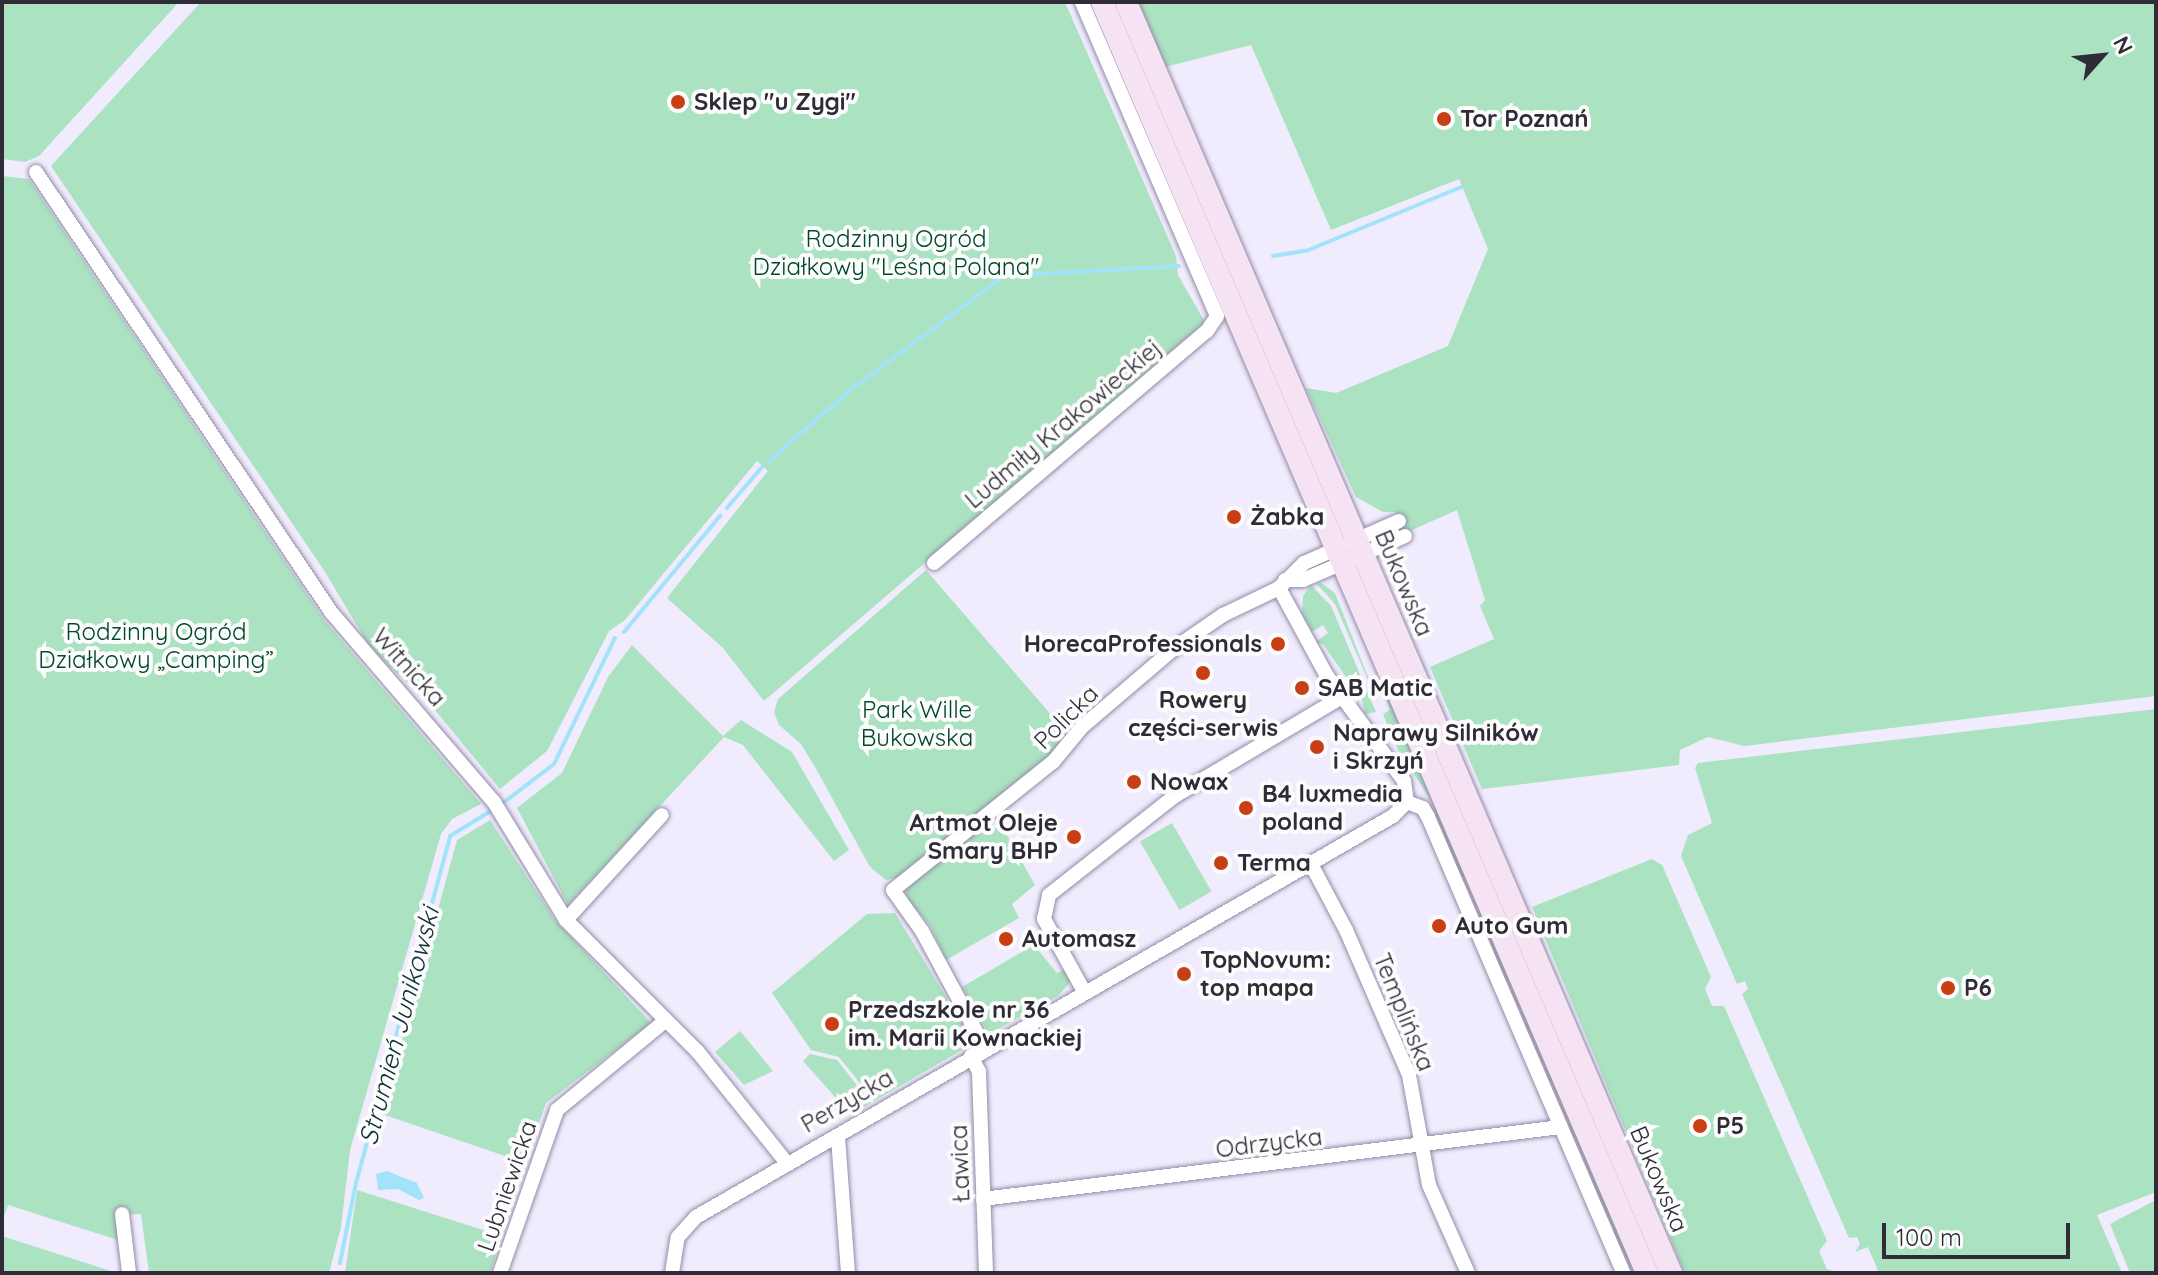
<!DOCTYPE html>
<meta charset="utf-8">
<style>
body{margin:0}
#map{position:relative;width:2158px;height:1275px;overflow:hidden;background:#f0ebfd;font-family:Quicksand,sans-serif}
div>[style]{position:absolute}
.green>*{inset:0;background:#abe2c2;transform-origin:0 0}
.water>*{inset:0;background:#a2e3fa}
.stream>*{height:4px;margin:-2px;padding:0 2px;transform-origin:2px;border-radius:2px;background:#a2e3fa}
.roads{filter:drop-shadow(0 0 2px #938ba6) drop-shadow(0 0 2px #938ba6)}
.street>*{height:14px;margin:-7px;padding:0 7px;transform-origin:7px;border-radius:7px;background:#fff}
.secondary>*{height:22px;margin:-11px;padding:0 11px;transform-origin:11px;border-radius:11px;background:#f5e3f4}
.dots>*{width:22px;height:22px;translate:-50% -50%;box-sizing:border-box;border:4px solid #fcfcfc;border-radius:50%}
span{translate:-50% -50%;white-space:nowrap;text-align:center;line-height:1.15;-webkit-text-stroke:8px #fcfcfc;paint-order:stroke}
.poi-label{font-size:24px;color:#2f2c37;font-weight:700}
.left{translate:0 -50%;text-align:left}
.right{translate:-100% -50%;text-align:right}
.park-label{font-size:24px;color:#00482b}
.street-label{font-size:24px;color:#2f2c37}
.water-label{font-size:26px;color:#0e2e38;font-style:italic}
.frame{position:absolute;inset:0;border:4px solid #2f2c37;pointer-events:none}
.north{position:absolute;left:2062px;top:16px;width:80px;height:80px;-webkit-text-stroke:6px #fcfcfc;paint-order:stroke;rotate:63deg;font-size:22px;font-weight:700;line-height:32px;text-align:center;color:#2f2c37}
.north::after{content:'';display:block;margin:auto;width:28px;height:36px;background:#2f2c37;clip-path:polygon(50% 0,100% 100%,50% 72%,0 100%)}
.scale{position:absolute;left:1882px;top:1223px;width:188px;height:36px;box-sizing:border-box;border:4px solid #2f2c37;border-top:0;padding-left:10px;font-size:24px;line-height:28px;white-space:nowrap;color:#2f2c37;-webkit-text-stroke:6px #fcfcfc;paint-order:stroke}
</style>
<div id="map">
<div class="green">
<i style="clip-path:polygon(2px 2px,179px 2px,39px 156px,25px 162px,2px 159px)"></i>
<i style="clip-path:polygon(201px 2px,1065px 2px,1176px 256px,1178px 275px,1205px 322px,764px 701px,723px 648px,667px 598px,768px 471px,757px 461px,625px 620px,609px 631px,547px 751px,500px 789px,429px 703px,371px 649px,325px 572px,51px 166px)"></i>
<i style="clip-path:polygon(1135px 2px,2156px 2px,2156px 696px,1744px 746px,1708px 737px,1680px 750px,1679px 765px,1482px 789px,1430px 667px,1494px 639px,1480px 606px,1485px 600px,1457px 510px,1412px 530px,1408px 544px,1395px 512px,1383px 512px,1356px 497px,1306px 388px,1336px 393px,1448px 346px,1488px 249px,1459px 179px,1331px 230px,1251px 45px,1165px 67px)"></i>
<i style="clip-path:polygon(2px 176px,29px 179px,325px 621px,481px 804px,452px 819px,441px 834px,350px 1150px,341px 1227px,329px 1273px,149px 1273px,141px 1214px,117px 1215px,121px 1241px,8px 1205px,2px 1222px)"></i>
<i style="clip-path:polygon(926px 570px,1066px 732px,1055px 750px,904px 876px,886px 880px,870px 867px,815px 767px,801px 744px,779px 725px,774px 712px,778px 699px)"></i>
<i style="clip-path:polygon(1321px 583px,1335px 593px,1381px 710px,1335px 604px,1317px 584px)"></i>
<i style="clip-path:polygon(1311px 585px,1331px 606px,1376px 712px,1365px 714px,1362px 700px,1323px 644px,1315px 642px,1328px 633px,1323px 625px,1312px 632px,1302px 613px,1303px 596px)"></i>
<i style="clip-path:polygon(632px 645px,723px 736px,741px 720px,792px 752px,849px 850px,834px 861px,743px 745px,724px 737px,568px 905px,517px 808px,562px 773px,608px 677px)"></i>
<i style="clip-path:polygon(1378px 677px,1385px 686px,1637px 1273px,1612px 1234px,1614px 1228px,1590px 1182px,1592px 1177px,1575px 1136px,1568px 1131px,1570px 1125px,1553px 1084px,1546px 1079px,1548px 1073px,1531px 1033px,1523px 1027px,1526px 1022px,1509px 981px,1503px 979px,1487px 929px,1481px 927px,1482px 919px,1465px 878px,1459px 875px,1447px 848px,1433px 803px,1398px 750px,1383px 714px,1390px 710px)"></i>
<i style="clip-path:polygon(2156px 709px,2156px 1192px,2097px 1215px,2122px 1273px,1879px 1273px,1868px 1247px,1855px 1252px,1860px 1244px,1857px 1237px,1849px 1238px,1742px 994px,1748px 989px,1745px 981px,1737px 984px,1681px 856px,1688px 835px,1712px 823px,1695px 768px,1698px 763px)"></i>
<i style="clip-path:polygon(490px 820px,555px 920px,651px 1023px,546px 1103px,525px 1163px,382px 1114px,457px 840px)"></i>
<i style="left:1172px;top:823px;width:79px;height:37px;rotate:60deg"></i>
<i style="clip-path:polygon(982px 828px,1003px 828px,1035px 885px,1012px 904px,1019px 918px,946px 960px,930px 925px,907px 899px,906px 887px)"></i>
<i style="clip-path:polygon(1652px 859px,1662px 865px,1711px 977px,1705px 989px,1712px 1006px,1724px 1006px,1827px 1241px,1819px 1251px,1827px 1269px,1841px 1273px,1685px 1273px,1532px 907px)"></i>
<i style="clip-path:polygon(895px 913px,974px 1043px,874px 1101px,839px 1057px,811px 1050px,772px 993px,867px 914px)"></i>
<i style="clip-path:polygon(1034px 945px,1057px 973px,1065px 969px,1071px 981px,1058px 996px,989px 1034px,962px 987px)"></i>
<i style="clip-path:polygon(740px 1031px,773px 1071px,744px 1085px,715px 1052px)"></i>
<i style="clip-path:polygon(810px 1054px,837px 1060px,871px 1103px,851px 1115px,803px 1061px)"></i>
<i style="clip-path:polygon(357px 1190px,502px 1236px,490px 1273px,345px 1273px)"></i>
<i style="clip-path:polygon(2156px 1200px,2156px 1273px,2130px 1273px,2110px 1224px)"></i>
<i style="clip-path:polygon(2px 1236px,117px 1273px,2px 1273px)"></i>
</div>
<div class="water">
<i style="clip-path:polygon(387px 1171px,417px 1183px,424px 1198px,419px 1200px,398px 1189px,378px 1190px,376px 1174px)"></i>
</div>
<div class="stream">
<i style="left:1273px;top:256px;width:33px;rotate:-9deg"></i>
<i style="left:1306px;top:251px;width:168px;rotate:-22.4deg"></i>
<i style="left:768px;top:462px;width:108px;rotate:-41.2deg"></i>
<i style="left:849px;top:391px;width:193px;rotate:-36.6deg"></i>
<i style="left:1004px;top:276px;width:175px;rotate:-3.3deg"></i>
<i style="left:727px;top:508px;width:54px;rotate:-49.5deg"></i>
<i style="left:624px;top:632px;width:151px;rotate:-50.4deg"></i>
<i style="left:503px;top:803px;width:64px;rotate:-37.4deg"></i>
<i style="left:554px;top:764px;width:140px;rotate:-64.2deg"></i>
<i style="left:340px;top:1263px;width:82px;rotate:-78.7deg"></i>
<i style="left:356px;top:1183px;width:360px;rotate:-74.8deg"></i>
<i style="left:450px;top:836px;width:48px;rotate:-31.4deg"></i>
</div>
<div class="roads">
<div class="street">
<i style="left:36px;top:172px;width:530px;rotate:56.16deg"></i>
<i style="left:331px;top:612px;width:250px;rotate:49.4deg"></i>
<i style="left:494px;top:802px;width:138px;rotate:58.6deg"></i>
<i style="left:566px;top:920px;width:187px;rotate:45deg"></i>
<i style="left:698px;top:1052px;width:141px;rotate:51.3deg"></i>
<i style="left:1399px;top:521px;width:104px;rotate:156.1deg"></i>
<i style="left:1304px;top:563px;width:35px;rotate:135deg"></i>
<i style="left:1279px;top:588px;width:100px;rotate:61.4deg"></i>
<i style="left:1327px;top:676px;width:130px;rotate:53.7deg"></i>
<i style="left:1404px;top:781px;width:21px;rotate:82deg"></i>
<i style="left:934px;top:563px;width:358px;rotate:-40.4deg"></i>
<i style="left:1207px;top:331px;width:18px;rotate:-56deg"></i>
<i style="left:1217px;top:316px;width:342px;rotate:-113.3deg"></i>
<i style="left:1285px;top:580px;width:18px"></i>
<i style="left:1303px;top:580px;width:111px;rotate:-23.3deg"></i>
<i style="left:1407px;top:802px;width:17px;rotate:21deg"></i>
<i style="left:1423px;top:808px;width:10px;rotate:61deg"></i>
<i style="left:1428px;top:817px;width:496px;rotate:66.8deg"></i>
<i style="left:1311px;top:864px;width:75px;rotate:62.1deg"></i>
<i style="left:1346px;top:930px;width:158px;rotate:66.5deg"></i>
<i style="left:1409px;top:1075px;width:112px;rotate:79.7deg"></i>
<i style="left:1429px;top:1185px;width:96px;rotate:66.1deg"></i>
<i style="left:566px;top:920px;width:142px;rotate:-47.6deg"></i>
<i style="left:1085px;top:993px;width:85px;rotate:-119deg"></i>
<i style="left:1044px;top:919px;width:25px;rotate:-78deg"></i>
<i style="left:1049px;top:895px;width:160px;rotate:-38.2deg"></i>
<i style="left:1175px;top:796px;width:194px;rotate:-30.7deg"></i>
<i style="left:985px;top:1048px;width:133px;rotate:-118.3deg"></i>
<i style="left:922px;top:931px;width:50px;rotate:-125.3deg"></i>
<i style="left:893px;top:890px;width:205px;rotate:-38.7deg"></i>
<i style="left:1053px;top:762px;width:45px;rotate:-50.4deg"></i>
<i style="left:1082px;top:727px;width:118px;rotate:-40.5deg"></i>
<i style="left:1172px;top:650px;width:62px;rotate:-34.5deg"></i>
<i style="left:1223px;top:615px;width:62px;rotate:-25.7deg"></i>
<i style="left:971px;top:1056px;width:18px;rotate:63deg"></i>
<i style="left:979px;top:1072px;width:201px;rotate:88deg"></i>
<i style="left:838px;top:1137px;width:136px;rotate:85.8deg"></i>
<i style="left:983px;top:1199px;width:581px;rotate:-7.11deg"></i>
<i style="left:122px;top:1214px;width:59px;rotate:83.2deg"></i>
<i style="left:500px;top:1273px;width:173px;rotate:-70.7deg"></i>
<i style="left:557px;top:1110px;width:140px;rotate:-39.5deg"></i>
<i style="left:672px;top:1273px;width:36px;rotate:-81deg"></i>
<i style="left:678px;top:1237px;width:27px;rotate:-48deg"></i>
<i style="left:696px;top:1217px;width:804px;rotate:-29.91deg"></i>
<i style="left:1393px;top:816px;width:20px;rotate:-45deg"></i>
</div>
<div class="secondary">
<i style="left:1102px;top:2px;width:1383px;rotate:66.79deg"></i>
<i style="left:1126px;top:2px;width:1383px;rotate:66.79deg"></i>
</div>
</div>
<div class="dots">
<i style="left:678px;top:102px;background:#c73f12"></i>
<i style="left:1444px;top:119px;background:#c73f12"></i>
<i style="left:1234px;top:517px;background:#c73f12"></i>
<i style="left:1278px;top:644px;background:#c73f12"></i>
<i style="left:1203px;top:673px;background:#c73f12"></i>
<i style="left:1302px;top:688px;background:#c73f12"></i>
<i style="left:1317px;top:747px;background:#c73f12"></i>
<i style="left:1134px;top:782px;background:#c73f12"></i>
<i style="left:1246px;top:808px;background:#c73f12"></i>
<i style="left:1074px;top:837px;background:#c73f12"></i>
<i style="left:1221px;top:863px;background:#c73f12"></i>
<i style="left:1439px;top:926px;background:#c73f12"></i>
<i style="left:1006px;top:939px;background:#c73f12"></i>
<i style="left:1184px;top:974px;background:#c73f12"></i>
<i style="left:1948px;top:988px;background:#c73f12"></i>
<i style="left:832px;top:1024px;background:#c73f12"></i>
<i style="left:1700px;top:1126px;background:#c73f12"></i>
</div>
<div class="poi-label">
<span class="left" style="left:694px;top:102px">Sklep "u Zygi"</span>
<span class="left" style="left:1460px;top:119px">Tor Poznań</span>
<span class="left" style="left:1250px;top:517px">Żabka</span>
<span class="right" style="left:1262px;top:644px">HorecaProfessionals</span>
<span class="left" style="left:1318px;top:688px">SAB Matic</span>
<span style="left:1203px;top:714px">Rowery<br>części-serwis</span>
<span class="left" style="left:1333px;top:747px">Naprawy Silników<br>i Skrzyń</span>
<span class="left" style="left:1150px;top:782px">Nowax</span>
<span class="left" style="left:1262px;top:808px">B4 luxmedia<br>poland</span>
<span class="right" style="left:1058px;top:837px">Artmot Oleje<br>Smary BHP</span>
<span class="left" style="left:1237px;top:863px">Terma</span>
<span class="left" style="left:1455px;top:926px">Auto Gum</span>
<span class="left" style="left:1022px;top:939px">Automasz</span>
<span class="left" style="left:1200px;top:974px">TopNovum:<br>top mapa</span>
<span class="left" style="left:1964px;top:988px">P6</span>
<span class="left" style="left:848px;top:1024px">Przedszkole nr 36<br>im. Marii Kownackiej</span>
<span class="left" style="left:1716px;top:1126px">P5</span>
</div>
<div class="park-label">
<span style="left:896px;top:253px">Rodzinny Ogród<br>Działkowy "Leśna Polana"</span>
<span style="left:156px;top:646px">Rodzinny Ogród<br>Działkowy „Camping”</span>
<span style="left:917px;top:724px">Park Wille<br>Bukowska</span>
</div>
<div class="street-label">
<span style="left:1063px;top:424px;rotate:-40deg">Ludmiły Krakowieckiej</span>
<span style="left:1404px;top:583px;rotate:67deg">Bukowska</span>
<span style="left:409px;top:667px;rotate:48deg">Witnicka</span>
<span style="left:1066px;top:717px;rotate:-45deg">Policka</span>
<span style="left:1404px;top:1012px;rotate:68deg">Templińska</span>
<span style="left:847px;top:1101px;rotate:-30deg">Perzycka</span>
<span style="left:1269px;top:1143px;rotate:-7deg">Odrzycka</span>
<span style="left:960px;top:1164px;rotate:-92deg">Ławica</span>
<span style="left:1659px;top:1179px;rotate:67deg">Bukowska</span>
<span style="left:507px;top:1186px;rotate:-71deg">Lubniewicka</span>
</div>
<div class="water-label">
<span style="left:399px;top:1026px;rotate:-75deg">Strumień Junikowski</span>
</div>
<div class="frame"></div>
<div class="north">N</div>
<div class="scale">100 m</div>
</div>
